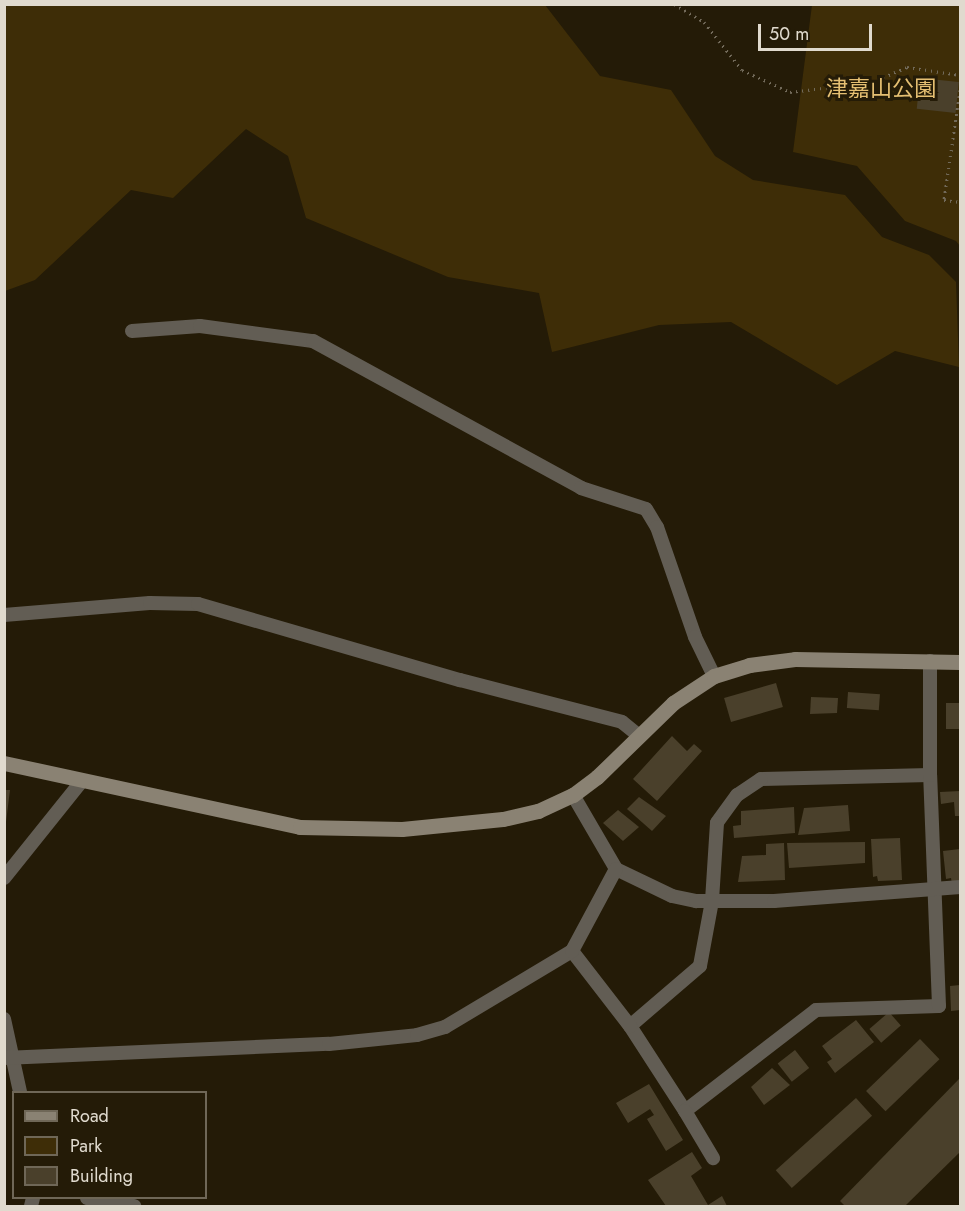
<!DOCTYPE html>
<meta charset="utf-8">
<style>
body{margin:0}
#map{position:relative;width:965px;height:1211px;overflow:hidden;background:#241b07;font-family:Jost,"Noto Sans JP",sans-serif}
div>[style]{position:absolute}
.green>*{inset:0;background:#3e2d07}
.building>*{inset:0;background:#4a402b;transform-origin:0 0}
.path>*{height:3px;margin-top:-1.5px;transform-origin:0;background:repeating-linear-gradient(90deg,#726a5a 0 1.5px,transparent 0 6px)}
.street>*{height:14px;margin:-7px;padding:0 7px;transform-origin:7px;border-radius:7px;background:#625d54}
.secondary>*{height:15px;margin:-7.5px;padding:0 7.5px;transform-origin:7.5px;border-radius:7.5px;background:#8a8273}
span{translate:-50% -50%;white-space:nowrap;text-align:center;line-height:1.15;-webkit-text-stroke:6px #241b07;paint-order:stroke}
.park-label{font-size:22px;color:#e5bf72}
.frame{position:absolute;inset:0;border:6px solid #e0dace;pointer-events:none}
.legend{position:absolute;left:12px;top:1091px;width:195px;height:108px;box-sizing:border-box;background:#241b07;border:2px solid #6f6757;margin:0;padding:8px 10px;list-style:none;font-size:18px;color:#e0dace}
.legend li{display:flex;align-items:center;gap:12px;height:30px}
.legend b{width:30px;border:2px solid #6f6757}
.scale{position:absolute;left:758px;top:24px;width:114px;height:27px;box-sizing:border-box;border:3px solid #e0dace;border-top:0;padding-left:8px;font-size:18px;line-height:21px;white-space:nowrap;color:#e0dace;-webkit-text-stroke:4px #241b07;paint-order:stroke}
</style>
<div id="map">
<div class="green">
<i style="clip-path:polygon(4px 5px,545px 5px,600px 76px,671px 90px,715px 156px,753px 180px,845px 195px,882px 237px,929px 255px,956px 282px,959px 367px,895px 351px,837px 385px,731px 322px,659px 325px,552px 352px,539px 293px,448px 277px,306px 218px,288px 156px,246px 129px,173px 198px,131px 190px,35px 280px,5px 291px)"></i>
<i style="clip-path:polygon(812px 5px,960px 5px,960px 246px,956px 241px,905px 221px,857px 166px,793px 152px)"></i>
</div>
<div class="building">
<i style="left:920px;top:78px;width:39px;height:31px;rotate:6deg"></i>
<i style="left:776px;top:683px;width:25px;height:54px;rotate:74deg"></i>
<i style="left:848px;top:692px;width:32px;height:16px;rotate:4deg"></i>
<i style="clip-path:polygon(811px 697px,838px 698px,837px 713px,810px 714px)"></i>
<i style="left:960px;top:703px;width:26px;height:14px;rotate:90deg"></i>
<i style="clip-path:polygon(672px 736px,687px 751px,694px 744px,702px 751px,657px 801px,633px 779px)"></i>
<i style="clip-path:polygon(4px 790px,10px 790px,6px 822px,4px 822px)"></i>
<i style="clip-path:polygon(960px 791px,960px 816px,955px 816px,954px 802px,941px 804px,940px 792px)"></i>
<i style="clip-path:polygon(639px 797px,666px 816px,652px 831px,627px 809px)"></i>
<i style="clip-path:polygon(848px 805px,850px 831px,798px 835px,804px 808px)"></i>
<i style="clip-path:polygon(794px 807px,795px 833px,734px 838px,733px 826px,741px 825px,741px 811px)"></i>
<i style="clip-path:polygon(618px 810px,639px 827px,623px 841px,603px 823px)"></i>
<i style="clip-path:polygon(900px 838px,902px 880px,878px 881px,877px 876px,873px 877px,871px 839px)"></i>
<i style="clip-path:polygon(865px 842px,865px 863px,789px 868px,787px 843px)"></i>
<i style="clip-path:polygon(784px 843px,785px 880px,738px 882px,742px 856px,766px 855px,766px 844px)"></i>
<i style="clip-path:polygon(960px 849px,960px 883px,952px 884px,951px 878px,946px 879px,943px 851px)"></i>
<i style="clip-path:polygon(960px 985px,960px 1010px,951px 1011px,950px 986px)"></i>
<i style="left:889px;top:1012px;width:18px;height:26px;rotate:49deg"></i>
<i style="clip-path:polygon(856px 1020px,874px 1042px,835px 1073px,827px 1062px,832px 1059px,822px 1046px)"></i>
<i style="left:920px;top:1039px;width:28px;height:75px;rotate:46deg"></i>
<i style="left:795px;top:1050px;width:23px;height:22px;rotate:52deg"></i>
<i style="clip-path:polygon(772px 1068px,790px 1085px,764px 1105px,751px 1087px)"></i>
<i style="clip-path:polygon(960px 1078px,960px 1152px,905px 1206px,845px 1206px,840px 1201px)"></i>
<i style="clip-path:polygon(649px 1084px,683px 1140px,666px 1151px,647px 1119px,654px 1115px,650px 1109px,628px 1123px,616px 1103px)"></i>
<i style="left:856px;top:1098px;width:24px;height:108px;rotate:48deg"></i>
<i style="clip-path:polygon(692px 1152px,702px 1168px,691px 1176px,708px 1205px,722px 1196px,727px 1206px,666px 1206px,648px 1180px)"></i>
</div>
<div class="path">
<i style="left:674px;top:4px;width:35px;rotate:31deg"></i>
<i style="left:704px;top:22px;width:61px;rotate:51.6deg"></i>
<i style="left:742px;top:70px;width:53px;rotate:24.6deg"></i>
<i style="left:790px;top:92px;width:83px;rotate:-7deg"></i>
<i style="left:872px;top:82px;width:38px;rotate:-23deg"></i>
<i style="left:907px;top:67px;width:54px;rotate:8.6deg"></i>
<i style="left:960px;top:90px;width:111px;rotate:98.3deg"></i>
<i style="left:944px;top:200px;width:16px;rotate:7deg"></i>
</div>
<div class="street">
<i style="left:132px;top:331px;width:68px;rotate:-4.2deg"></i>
<i style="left:200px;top:326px;width:114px;rotate:7.6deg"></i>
<i style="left:313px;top:341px;width:306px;rotate:28.7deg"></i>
<i style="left:581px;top:488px;width:68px;rotate:17.9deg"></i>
<i style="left:646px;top:509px;width:21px;rotate:59deg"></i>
<i style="left:657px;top:527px;width:116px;rotate:70.9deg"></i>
<i style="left:695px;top:637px;width:43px;rotate:64deg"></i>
<i style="left:4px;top:615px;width:146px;rotate:-4.7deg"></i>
<i style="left:150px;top:603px;width:48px;rotate:1.2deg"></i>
<i style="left:198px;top:604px;width:273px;rotate:16.2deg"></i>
<i style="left:460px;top:680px;width:167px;rotate:14.5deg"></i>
<i style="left:622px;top:722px;width:22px;rotate:39deg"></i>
<i style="left:930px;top:775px;width:169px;rotate:178.6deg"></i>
<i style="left:761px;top:779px;width:29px;rotate:146deg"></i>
<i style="left:737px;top:795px;width:34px;rotate:126deg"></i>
<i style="left:717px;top:823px;width:78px;rotate:93.7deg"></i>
<i style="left:712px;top:901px;width:66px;rotate:100.5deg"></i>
<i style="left:700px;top:966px;width:92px;rotate:139.4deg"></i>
<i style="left:630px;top:1026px;width:101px;rotate:57.1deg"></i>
<i style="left:685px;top:1111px;width:165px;rotate:-37.6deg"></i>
<i style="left:816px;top:1010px;width:123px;rotate:-1.9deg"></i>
<i style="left:939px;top:1006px;width:231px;rotate:-92.2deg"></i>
<i style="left:930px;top:775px;width:114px;rotate:-90deg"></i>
<i style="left:573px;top:795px;width:86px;rotate:59.8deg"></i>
<i style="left:616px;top:869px;width:62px;rotate:25.7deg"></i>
<i style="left:672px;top:896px;width:25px;rotate:12deg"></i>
<i style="left:696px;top:901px;width:78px"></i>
<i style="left:774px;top:901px;width:187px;rotate:-4.3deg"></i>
<i style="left:4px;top:878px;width:123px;rotate:-51.3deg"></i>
<i style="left:572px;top:951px;width:95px;rotate:52.3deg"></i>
<i style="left:4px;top:1019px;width:75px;rotate:77.6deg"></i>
<i style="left:4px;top:1058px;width:325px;rotate:-2.5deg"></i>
<i style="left:329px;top:1044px;width:88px;rotate:-5.8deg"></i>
<i style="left:417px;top:1035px;width:29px;rotate:-16deg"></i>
<i style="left:445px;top:1027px;width:148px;rotate:-30.9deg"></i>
<i style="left:572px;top:951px;width:93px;rotate:-61.8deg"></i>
<i style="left:685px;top:1111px;width:55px;rotate:59.2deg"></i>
<i style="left:87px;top:1198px;width:48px;rotate:9.7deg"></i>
<i style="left:31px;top:1206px;width:8px;rotate:-76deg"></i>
</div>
<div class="secondary">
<i style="left:4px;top:763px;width:303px;rotate:12.2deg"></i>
<i style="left:300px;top:827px;width:102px;rotate:1.1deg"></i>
<i style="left:402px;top:829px;width:101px;rotate:-5.7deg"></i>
<i style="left:503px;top:819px;width:36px;rotate:-13deg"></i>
<i style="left:538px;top:811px;width:38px;rotate:-25deg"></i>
<i style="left:573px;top:795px;width:30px;rotate:-37deg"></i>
<i style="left:597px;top:777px;width:106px;rotate:-44.2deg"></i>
<i style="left:673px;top:703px;width:49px;rotate:-33.4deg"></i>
<i style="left:714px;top:676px;width:37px;rotate:-17deg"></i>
<i style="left:749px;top:665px;width:46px;rotate:-7.4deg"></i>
<i style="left:795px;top:659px;width:165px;rotate:1deg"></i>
</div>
<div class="park-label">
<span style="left:881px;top:89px">津嘉山公園</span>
</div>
<div class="frame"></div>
<ul class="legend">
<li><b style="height:8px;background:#8a8273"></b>Road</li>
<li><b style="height:16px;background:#3e2d07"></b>Park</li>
<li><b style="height:16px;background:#4a402b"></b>Building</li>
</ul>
<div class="scale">50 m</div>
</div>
